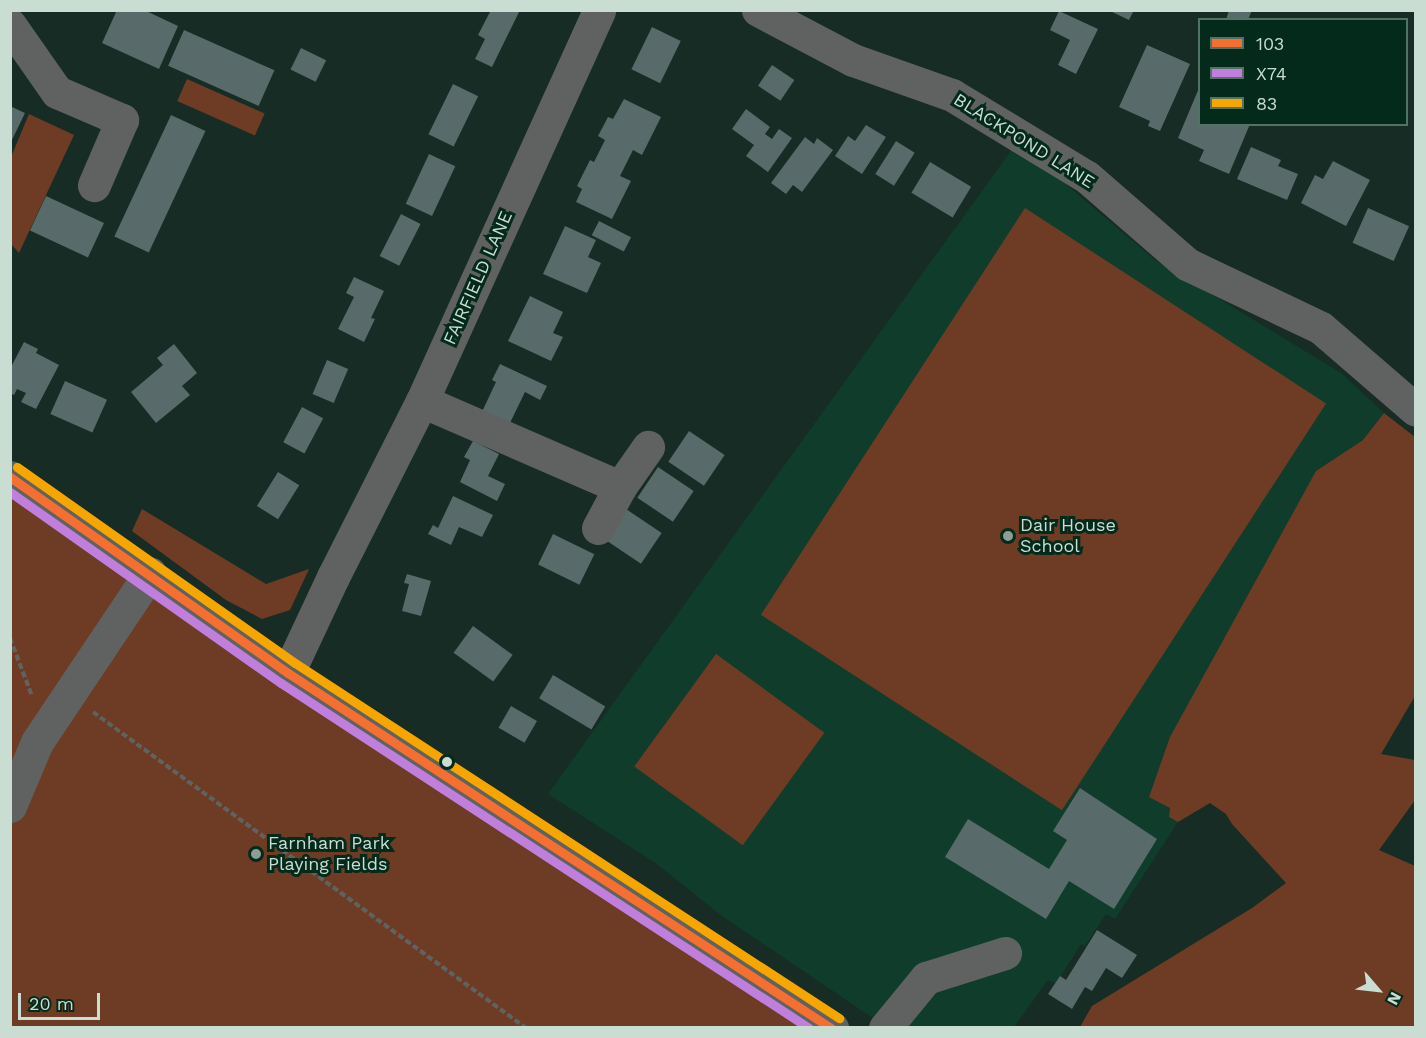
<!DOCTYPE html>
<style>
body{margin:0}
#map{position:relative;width:1426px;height:1038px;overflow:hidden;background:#172c24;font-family:"Work Sans",sans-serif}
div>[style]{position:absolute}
.built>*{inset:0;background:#103c2b}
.green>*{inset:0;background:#6e3c24;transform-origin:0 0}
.building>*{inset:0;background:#586a69;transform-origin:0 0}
.path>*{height:4px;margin-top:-2px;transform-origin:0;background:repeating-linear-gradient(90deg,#5e6361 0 6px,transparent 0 9px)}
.minor>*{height:33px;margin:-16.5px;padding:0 16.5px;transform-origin:16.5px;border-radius:16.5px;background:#606262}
.major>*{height:33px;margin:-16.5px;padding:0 16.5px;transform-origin:16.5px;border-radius:16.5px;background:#5d6360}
.bus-1>*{height:9px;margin:-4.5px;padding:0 4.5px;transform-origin:4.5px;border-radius:4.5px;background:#f46f30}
.bus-2>*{height:9px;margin:-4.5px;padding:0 4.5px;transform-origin:4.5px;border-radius:4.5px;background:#c07fdc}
.bus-3>*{height:9px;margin:-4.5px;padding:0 4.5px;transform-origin:4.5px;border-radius:4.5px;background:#f7a600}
.dots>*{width:16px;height:16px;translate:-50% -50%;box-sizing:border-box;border:3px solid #032a1b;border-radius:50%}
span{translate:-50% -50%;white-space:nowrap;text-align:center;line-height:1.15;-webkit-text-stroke:6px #032a1b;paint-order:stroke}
.street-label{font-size:18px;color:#c9ddd2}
.poi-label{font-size:18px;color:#c9ddd2}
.left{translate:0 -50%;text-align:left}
.frame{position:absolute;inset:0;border:12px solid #c9ddd2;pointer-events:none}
.legend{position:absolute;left:1198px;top:18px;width:210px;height:108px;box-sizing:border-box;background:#032a1b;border:2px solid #527264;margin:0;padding:8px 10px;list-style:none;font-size:18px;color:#c9ddd2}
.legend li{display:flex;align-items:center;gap:12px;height:30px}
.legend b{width:30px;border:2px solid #527264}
.north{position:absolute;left:1348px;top:960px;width:60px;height:60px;-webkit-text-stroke:4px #032a1b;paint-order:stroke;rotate:118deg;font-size:16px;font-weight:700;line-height:24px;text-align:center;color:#c9ddd2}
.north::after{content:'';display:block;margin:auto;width:21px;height:27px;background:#c9ddd2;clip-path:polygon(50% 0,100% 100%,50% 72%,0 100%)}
.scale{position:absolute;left:18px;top:993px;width:82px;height:27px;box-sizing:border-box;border:3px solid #c9ddd2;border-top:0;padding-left:8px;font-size:18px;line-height:21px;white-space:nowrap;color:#c9ddd2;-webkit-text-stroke:4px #032a1b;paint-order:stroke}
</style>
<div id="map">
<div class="built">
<i style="clip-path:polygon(1015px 145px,1048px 169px,1155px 260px,1341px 373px,1384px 413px,1363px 440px,1316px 471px,1170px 808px,1169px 817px,1178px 822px,1115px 919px,1106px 914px,1085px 946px,1081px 944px,1056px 984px,1048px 980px,1014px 1027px,886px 1027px,722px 916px,657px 864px,548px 794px)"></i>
</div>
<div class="green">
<i style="left:187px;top:79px;width:85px;height:24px;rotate:24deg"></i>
<i style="clip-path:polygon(29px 114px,74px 135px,19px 253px,11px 244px,11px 157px)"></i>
<i style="left:1025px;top:208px;width:359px;height:485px;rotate:33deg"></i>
<i style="clip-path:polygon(1384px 413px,1415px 437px,1415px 696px,1381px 754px,1415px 760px,1415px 800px,1379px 850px,1415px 866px,1415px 1027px,1080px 1027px,1092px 1006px,1252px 908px,1286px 883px,1232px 824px,1226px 814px,1210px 803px,1178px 822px,1169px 817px,1170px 808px,1149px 797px,1170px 737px,1316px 471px,1363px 440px)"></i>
<i style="clip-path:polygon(11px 495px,814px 1027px,11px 1028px)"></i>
<i style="clip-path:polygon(142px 509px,266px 584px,309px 569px,290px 610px,262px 619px,226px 600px,132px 531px)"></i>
<i style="left:716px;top:654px;width:134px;height:139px;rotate:36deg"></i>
</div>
<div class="building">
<i style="clip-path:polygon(117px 10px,144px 10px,178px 26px,159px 69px,102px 43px)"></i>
<i style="clip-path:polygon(491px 10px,520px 10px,492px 67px,475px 59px,485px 39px,478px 35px)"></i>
<i style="clip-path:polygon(1108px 10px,1134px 10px,1129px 20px)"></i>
<i style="clip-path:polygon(1229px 10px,1252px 10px,1248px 20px,1226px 20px)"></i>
<i style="clip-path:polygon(1059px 11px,1098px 29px,1076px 74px,1058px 65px,1070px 40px,1050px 30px)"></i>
<i style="left:652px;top:27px;width:32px;height:47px;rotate:26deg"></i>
<i style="left:184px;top:30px;width:99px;height:39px;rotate:24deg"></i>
<i style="clip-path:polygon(1147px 45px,1190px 64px,1160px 131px,1148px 126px,1150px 121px,1119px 107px)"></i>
<i style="left:301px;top:48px;width:28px;height:24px;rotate:26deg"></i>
<i style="left:772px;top:65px;width:27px;height:25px;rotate:34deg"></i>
<i style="left:453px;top:84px;width:28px;height:56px;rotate:26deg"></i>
<i style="clip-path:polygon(1199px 88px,1200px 124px,1250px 124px,1229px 174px,1199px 161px,1204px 150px,1178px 138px)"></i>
<i style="clip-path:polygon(624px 99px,661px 117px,642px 155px,633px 150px,620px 176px,631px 181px,612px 219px,576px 202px,582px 189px,577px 186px,590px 160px,594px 162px,605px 140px,598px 136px,608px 117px,613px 119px)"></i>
<i style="clip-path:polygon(10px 106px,25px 113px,10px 144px)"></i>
<i style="clip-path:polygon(746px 109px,770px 127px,765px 134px,772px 139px,779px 129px,792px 138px,768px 172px,746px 156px,754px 145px,732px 129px)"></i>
<i style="left:171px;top:115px;width:38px;height:134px;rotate:25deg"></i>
<i style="clip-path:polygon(866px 125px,886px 137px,862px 174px,835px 156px,848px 136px,855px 141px)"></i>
<i style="clip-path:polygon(805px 137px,814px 144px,817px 138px,833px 150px,802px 192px,793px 185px,786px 194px,771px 183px)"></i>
<i style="left:896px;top:141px;width:22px;height:39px;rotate:32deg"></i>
<i style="clip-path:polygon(1251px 147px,1281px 160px,1278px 166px,1298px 174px,1287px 200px,1237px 179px)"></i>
<i style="left:429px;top:154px;width:29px;height:55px;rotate:25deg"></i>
<i style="clip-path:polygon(1333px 161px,1370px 180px,1346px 226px,1301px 203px,1315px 175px,1323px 179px)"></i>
<i style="left:930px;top:162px;width:48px;height:36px;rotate:31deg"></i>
<i style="left:46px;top:196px;width:64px;height:38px;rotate:25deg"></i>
<i style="left:1368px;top:208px;width:45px;height:38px;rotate:24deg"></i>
<i style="left:401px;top:214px;width:22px;height:47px;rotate:27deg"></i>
<i style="left:599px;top:221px;width:36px;height:16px;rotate:27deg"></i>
<i style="clip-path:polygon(565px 226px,596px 240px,588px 257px,601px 263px,587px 293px,543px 274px)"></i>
<i style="clip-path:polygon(354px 277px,384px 291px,371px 318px,375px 319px,364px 342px,338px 329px,354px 297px,346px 293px)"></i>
<i style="clip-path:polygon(530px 296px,563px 312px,553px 333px,563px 337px,551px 361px,508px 341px)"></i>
<i style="clip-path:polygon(24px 342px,38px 349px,36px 353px,59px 365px,36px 409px,21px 402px,26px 393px,17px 389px,14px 395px,10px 393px,10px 369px)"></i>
<i style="clip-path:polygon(174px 344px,197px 373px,182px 386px,190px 395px,156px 423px,131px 392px,163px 365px,157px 358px)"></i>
<i style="left:327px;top:360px;width:23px;height:37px;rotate:23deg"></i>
<i style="clip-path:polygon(500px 364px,547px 386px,540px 400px,525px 392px,507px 429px,480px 416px,496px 382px,492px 380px)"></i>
<i style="left:65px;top:381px;width:46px;height:36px;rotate:24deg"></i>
<i style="left:302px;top:407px;width:24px;height:40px;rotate:28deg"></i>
<i style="left:689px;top:431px;width:43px;height:37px;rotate:34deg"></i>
<i style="clip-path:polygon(473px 441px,499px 454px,488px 476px,505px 484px,497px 501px,460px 482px,470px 460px,464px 457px)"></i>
<i style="left:658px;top:467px;width:43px;height:37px;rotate:34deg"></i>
<i style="left:278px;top:472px;width:25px;height:40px;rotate:32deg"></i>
<i style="clip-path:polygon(453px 496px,493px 515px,482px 537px,459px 527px,451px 545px,428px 534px,433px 525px,438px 528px)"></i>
<i style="left:626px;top:509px;width:43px;height:37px;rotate:34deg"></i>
<i style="left:553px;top:534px;width:46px;height:34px;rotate:26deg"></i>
<i style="clip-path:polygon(407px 574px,431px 581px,421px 616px,402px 611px,409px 584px,404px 583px)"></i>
<i style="left:473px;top:626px;width:49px;height:33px;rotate:36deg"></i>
<i style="left:553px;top:675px;width:61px;height:27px;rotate:31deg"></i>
<i style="left:511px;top:706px;width:30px;height:25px;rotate:30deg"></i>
<i style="clip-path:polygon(1080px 788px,1157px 839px,1114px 909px,1069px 881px,1046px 919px,945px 857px,968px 819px,1049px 869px,1067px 840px,1053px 831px)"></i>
<i style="clip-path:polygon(1097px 930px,1137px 955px,1122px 978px,1106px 968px,1092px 991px,1085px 987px,1072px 1009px,1048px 994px,1060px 976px,1066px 980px)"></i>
</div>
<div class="path">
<i style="left:10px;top:638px;width:62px;rotate:69.2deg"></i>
<i style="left:93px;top:712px;width:536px;rotate:36.12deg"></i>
</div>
<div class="minor">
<i style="left:758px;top:10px;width:107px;rotate:27.8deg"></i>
<i style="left:853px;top:60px;width:105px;rotate:19.5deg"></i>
<i style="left:952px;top:95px;width:158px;rotate:31.3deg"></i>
<i style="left:1087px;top:177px;width:133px;rotate:41deg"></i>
<i style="left:1187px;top:264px;width:148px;rotate:25.5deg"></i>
<i style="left:1321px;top:328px;width:125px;rotate:40.8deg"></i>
<i style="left:10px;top:25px;width:82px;rotate:55deg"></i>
<i style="left:57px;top:92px;width:71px;rotate:23.3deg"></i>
<i style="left:122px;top:120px;width:71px;rotate:113.3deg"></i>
<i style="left:422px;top:401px;width:216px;rotate:23.5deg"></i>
<i style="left:598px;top:528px;width:47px;rotate:-61.8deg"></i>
<i style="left:620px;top:487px;width:49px;rotate:-55deg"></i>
<i style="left:288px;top:673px;width:106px;rotate:-64.9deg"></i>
<i style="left:333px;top:577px;width:197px;rotate:-63.2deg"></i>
<i style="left:422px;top:401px;width:429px;rotate:-65.6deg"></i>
<i style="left:10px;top:806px;width:69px;rotate:-67.1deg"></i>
<i style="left:37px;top:742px;width:203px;rotate:-56.2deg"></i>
<i style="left:885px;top:1028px;width:65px;rotate:-50.6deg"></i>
<i style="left:926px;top:978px;width:83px;rotate:-17.6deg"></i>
</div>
<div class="major">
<i style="left:10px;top:477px;width:340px;rotate:35.2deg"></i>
<i style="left:288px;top:673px;width:650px;rotate:33.13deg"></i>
</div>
<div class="bus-1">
<i style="left:10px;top:477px;width:340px;rotate:35.2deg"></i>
<i style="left:288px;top:673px;width:649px;rotate:33.18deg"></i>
</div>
<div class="bus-2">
<i style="left:10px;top:492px;width:332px;rotate:35.2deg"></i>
<i style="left:281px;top:683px;width:631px;rotate:33.16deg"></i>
</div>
<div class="bus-3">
<i style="left:17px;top:467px;width:340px;rotate:35.2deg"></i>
<i style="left:295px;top:663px;width:650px;rotate:33.13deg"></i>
</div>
<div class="dots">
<i style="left:1008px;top:536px;background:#8b9f95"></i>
<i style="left:447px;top:762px;background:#c9ddd2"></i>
<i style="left:256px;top:854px;background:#8b9f95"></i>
</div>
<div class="street-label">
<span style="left:1024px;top:141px;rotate:32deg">BLACKPOND LANE</span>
<span style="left:478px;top:278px;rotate:-66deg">FAIRFIELD LANE</span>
</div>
<div class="poi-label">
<span class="left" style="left:1020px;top:536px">Dair House<br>School</span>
<span class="left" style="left:268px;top:854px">Farnham Park<br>Playing Fields</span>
</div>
<div class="frame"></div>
<ul class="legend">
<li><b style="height:8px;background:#f46f30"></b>103</li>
<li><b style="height:8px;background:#c07fdc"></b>X74</li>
<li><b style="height:8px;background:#f7a600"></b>83</li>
</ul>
<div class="north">N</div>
<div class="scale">20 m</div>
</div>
